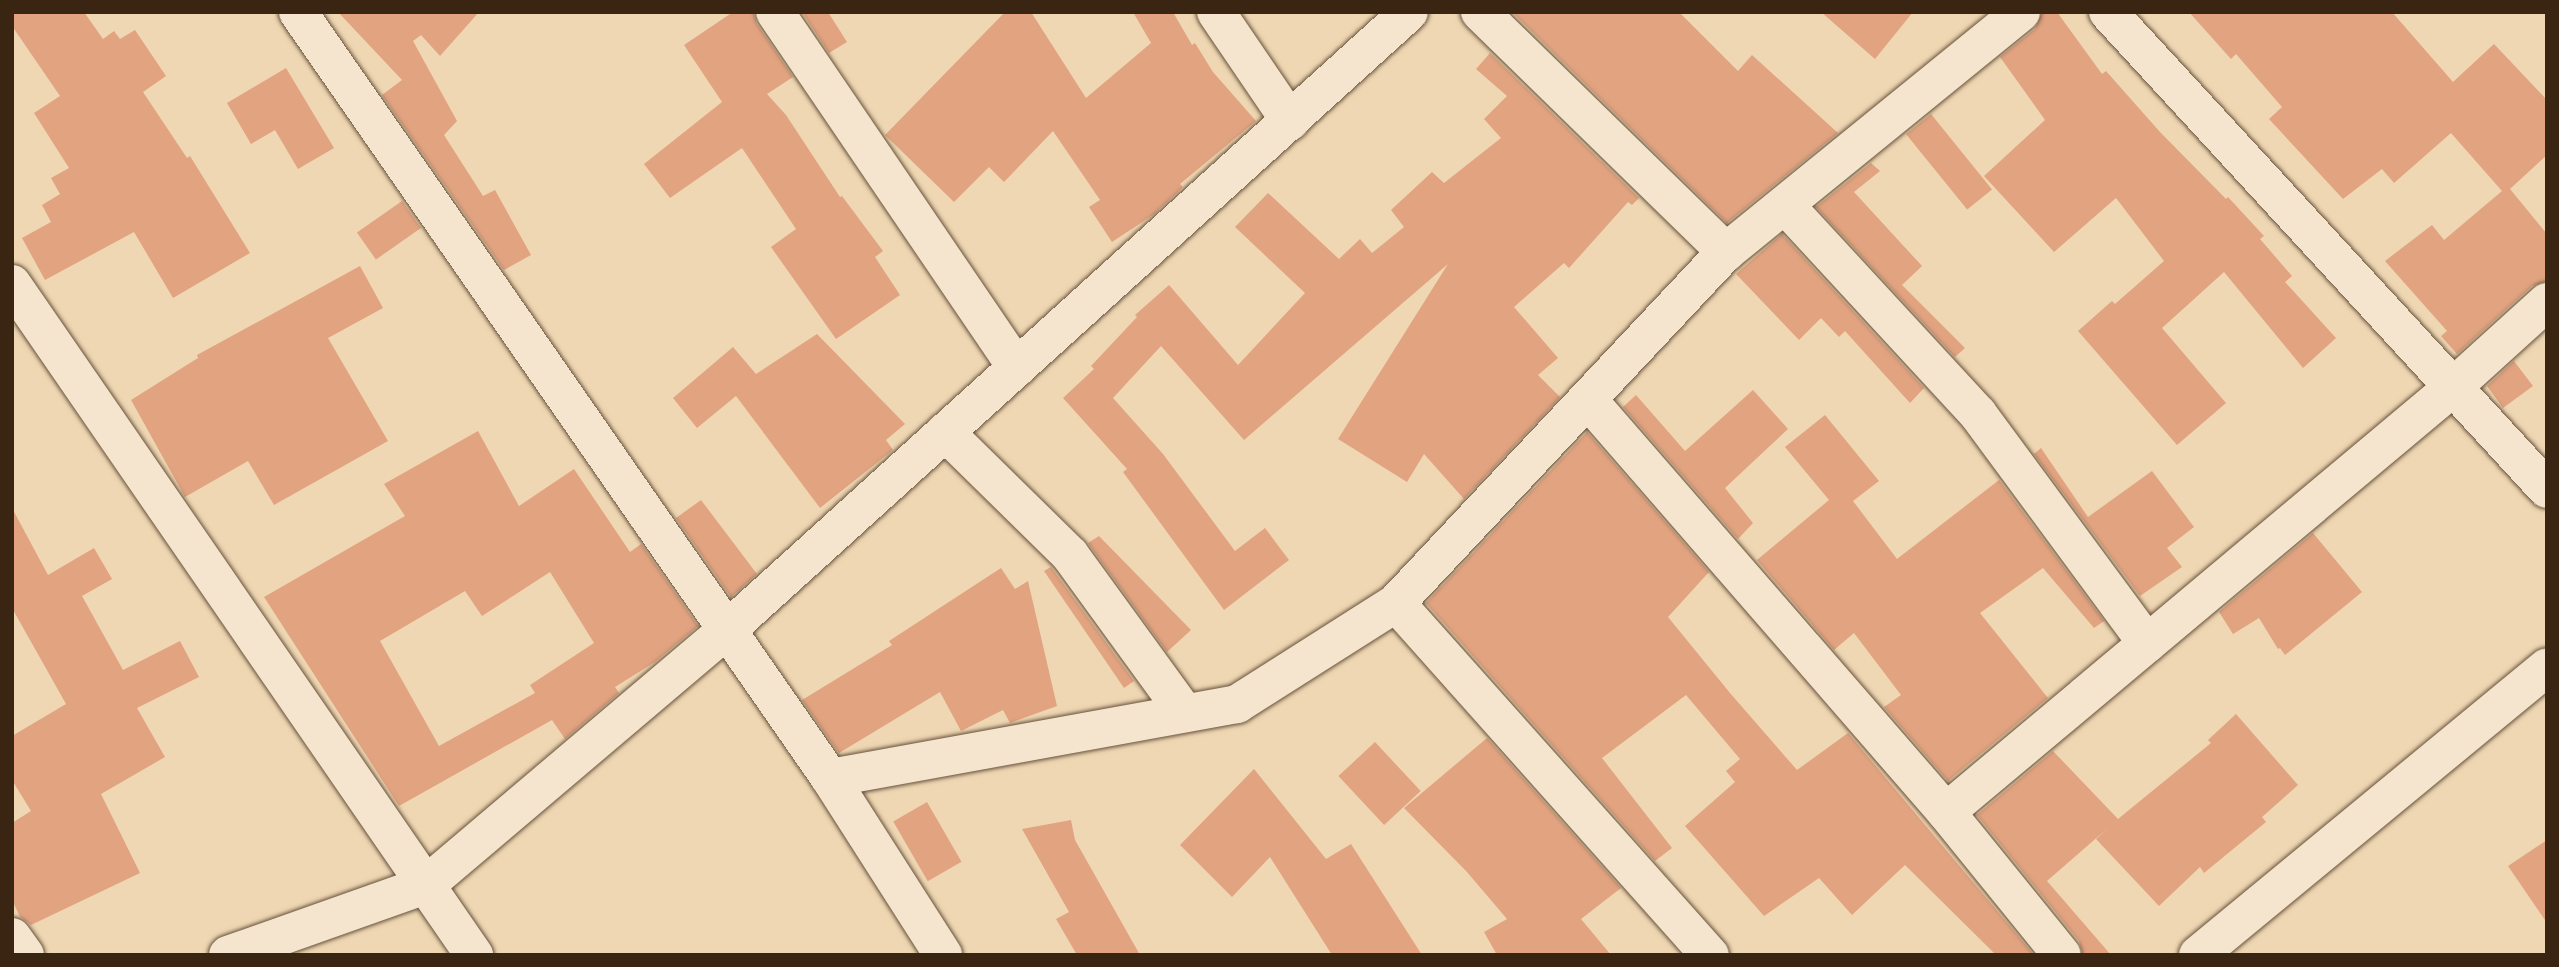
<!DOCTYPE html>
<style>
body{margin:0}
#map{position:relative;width:2559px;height:967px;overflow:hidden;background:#efd7b3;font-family:"IM FELL DW Pica",serif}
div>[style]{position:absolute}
.building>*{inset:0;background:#e2a381;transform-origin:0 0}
.roads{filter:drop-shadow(0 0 2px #67523b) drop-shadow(0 0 2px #67523b)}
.minor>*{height:38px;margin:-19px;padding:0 19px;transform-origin:19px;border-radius:19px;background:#f5e5ce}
span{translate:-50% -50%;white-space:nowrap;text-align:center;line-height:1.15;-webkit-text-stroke:5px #f5e5ce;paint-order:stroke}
.frame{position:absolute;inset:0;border:14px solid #3a2513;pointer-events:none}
</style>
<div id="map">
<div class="building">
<i style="clip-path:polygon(12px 12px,84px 12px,103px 39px,114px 31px,120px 39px,135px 30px,166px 76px,143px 92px,187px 158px,190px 156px,250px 253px,173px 298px,134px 232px,45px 280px,22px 238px,51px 222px,42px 205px,60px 194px,51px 178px,69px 168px,34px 113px,60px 96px,12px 26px)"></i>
<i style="clip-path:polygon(338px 12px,479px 12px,440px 56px,421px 35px,413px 41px,457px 121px,444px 135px,483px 196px,495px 190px,531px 255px,504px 270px,382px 95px,402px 80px)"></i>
<i style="clip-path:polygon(733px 12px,753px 12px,757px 24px,793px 77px,767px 94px,786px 115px,840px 197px,842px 196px,883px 251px,875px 257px,900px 295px,836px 339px,771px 247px,796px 229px,742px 148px,670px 198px,644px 164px,722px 102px,684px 45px)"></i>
<i style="clip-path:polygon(802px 12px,828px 12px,847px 42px,829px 53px)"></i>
<i style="clip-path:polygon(1005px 12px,1031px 12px,1086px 98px,1151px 43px,1133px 12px,1173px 12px,1192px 45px,1195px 43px,1213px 72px,1256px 121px,1180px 184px,1183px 187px,1153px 215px,1112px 242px,1089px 207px,1100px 200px,1053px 131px,1004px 182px,989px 167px,954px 202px,885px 135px)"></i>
<i style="clip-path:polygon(1512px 12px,1679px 12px,1738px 71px,1752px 55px,1838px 133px,1727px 223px)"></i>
<i style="clip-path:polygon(1821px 12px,1913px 12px,1875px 59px)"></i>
<i style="clip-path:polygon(2042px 12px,2057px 12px,2102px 74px,2106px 71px,2160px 132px,2226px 199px,2228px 197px,2264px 236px,2260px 239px,2292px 276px,2285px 282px,2336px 338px,2303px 368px,2224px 272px,2162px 328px,2226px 403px,2177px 445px,2078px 331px,2112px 301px,2115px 304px,2164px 261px,2116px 198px,2054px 252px,1984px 176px,2045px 120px,2000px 57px,2035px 29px)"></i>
<i style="clip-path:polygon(2189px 12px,2392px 12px,2453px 82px,2494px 44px,2547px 100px,2547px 155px,2510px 189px,2547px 234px,2547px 281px,2532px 286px,2457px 354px,2441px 336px,2447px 331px,2385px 261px,2432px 225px,2444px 240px,2502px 191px,2451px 133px,2394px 183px,2382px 169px,2343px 199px,2269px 119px,2282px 107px,2236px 54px,2231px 59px)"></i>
<i style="clip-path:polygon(1490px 53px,1639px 198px,1632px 205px,1628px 202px,1569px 268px,1564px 263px,1514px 307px,1558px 358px,1538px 375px,1560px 397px,1464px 499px,1424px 454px,1407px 482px,1338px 439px,1448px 264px,1244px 440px,1161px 346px,1113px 398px,1163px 454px,1235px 551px,1265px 528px,1289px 560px,1224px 610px,1123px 472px,1127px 469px,1063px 398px,1094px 369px,1091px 366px,1137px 317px,1135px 315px,1169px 285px,1238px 365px,1305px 293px,1235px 227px,1268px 193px,1339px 259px,1360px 239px,1372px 253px,1404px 227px,1391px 210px,1432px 172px,1444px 183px,1501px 138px,1484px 119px,1507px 96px,1476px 69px)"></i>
<i style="clip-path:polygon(286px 68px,334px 148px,298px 169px,275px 130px,251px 144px,227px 103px)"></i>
<i style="left:1931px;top:114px;width:97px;height:32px;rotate:51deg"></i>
<i style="clip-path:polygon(1871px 163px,1880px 171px,1854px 192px,1922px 266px,1902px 285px,1965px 348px,1955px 357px,1816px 207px)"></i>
<i style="left:402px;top:201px;width:33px;height:55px;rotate:55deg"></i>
<i style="clip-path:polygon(1782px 234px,1924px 388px,1910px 403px,1845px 331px,1839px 337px,1821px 318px,1799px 340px,1736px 274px)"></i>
<i style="clip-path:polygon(360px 266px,383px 308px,328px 338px,388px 441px,274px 505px,248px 461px,185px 497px,131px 400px,198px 358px,197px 355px)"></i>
<i style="clip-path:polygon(817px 334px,905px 424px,886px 440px,893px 450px,820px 508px,736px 396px,697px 428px,673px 398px,733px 347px,756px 374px)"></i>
<i style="clip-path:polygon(2514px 361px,2533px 386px,2503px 408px,2487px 386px)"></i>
<i style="clip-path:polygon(1753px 390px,1788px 429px,1725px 488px,1753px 523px,1738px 539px,1623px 407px,1636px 395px,1685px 451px)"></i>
<i style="clip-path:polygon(1825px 415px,1879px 481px,1853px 501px,1897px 559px,1999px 480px,2104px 621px,2094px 628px,2043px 568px,1980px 613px,2048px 698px,1948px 781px,1884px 707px,1901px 695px,1854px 633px,1834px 650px,1757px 560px,1829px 500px,1785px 447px)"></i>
<i style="clip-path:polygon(evenodd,478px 431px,519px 506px,574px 469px,630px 552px,641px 544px,698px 626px,655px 662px,615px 687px,619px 693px,565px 739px,552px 720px,399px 806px,264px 597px,405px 516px,384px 484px,478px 431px,550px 572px,594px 643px,530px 685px,535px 693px,439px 746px,380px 641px,465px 591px,482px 616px,550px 572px)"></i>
<i style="clip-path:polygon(1587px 432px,1709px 572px,1668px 617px,1730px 693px,1797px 770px,1848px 733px,2034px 955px,1996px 955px,1905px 865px,1852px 915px,1819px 878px,1764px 916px,1685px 826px,1735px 782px,1726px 771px,1740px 759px,1686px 695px,1602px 758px,1672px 848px,1655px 861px,1426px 603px)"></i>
<i style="clip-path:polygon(2041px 448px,2088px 517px,2152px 471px,2194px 527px,2167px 548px,2182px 567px,2140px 596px,2034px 454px)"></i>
<i style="clip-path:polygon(701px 500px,757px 574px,731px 597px,676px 518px)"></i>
<i style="clip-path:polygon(12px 508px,48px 575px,94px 548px,112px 579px,82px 596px,123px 670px,180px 641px,199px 677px,137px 708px,165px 757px,101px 794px,140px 873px,31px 925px,20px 917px,12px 900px,12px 823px,31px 811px,12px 780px,12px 736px,66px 704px,12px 608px)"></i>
<i style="clip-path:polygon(2313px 533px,2362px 592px,2285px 655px,2280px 648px,2278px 649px,2259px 618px,2233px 634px,2219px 612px)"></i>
<i style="clip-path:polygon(1099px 536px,1191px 630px,1167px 652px,1088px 543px)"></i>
<i style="clip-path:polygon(1051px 567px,1134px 681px,1124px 688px,1044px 571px)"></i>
<i style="clip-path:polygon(1001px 568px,1015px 589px,1028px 581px,1057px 706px,1010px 723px,1003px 710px,961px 731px,940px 692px,839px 753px,802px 700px,892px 645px,889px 641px)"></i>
<i style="clip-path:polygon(2236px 714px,2298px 785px,2262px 817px,2266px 822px,2204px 873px,2200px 867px,2159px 906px,2096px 839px,2109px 827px,2047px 881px,2111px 955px,2083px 955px,2079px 941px,1977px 815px,2053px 751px,2118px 819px,2211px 743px,2208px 740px)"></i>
<i style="clip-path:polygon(1487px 738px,1621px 888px,1581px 919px,1611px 955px,1497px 955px,1484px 932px,1507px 919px,1467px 872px,1404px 808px)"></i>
<i style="left:1375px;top:742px;width:67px;height:50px;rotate:47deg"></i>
<i style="clip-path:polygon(1254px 769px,1326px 859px,1351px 844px,1422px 955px,1332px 955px,1270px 857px,1232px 897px,1180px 845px)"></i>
<i style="left:927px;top:802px;width:69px;height:39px;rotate:60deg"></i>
<i style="clip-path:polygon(1071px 820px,1075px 840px,1140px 955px,1077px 955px,1056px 919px,1069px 912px,1022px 829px)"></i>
<i style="clip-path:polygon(2547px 840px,2547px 923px,2508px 866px)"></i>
</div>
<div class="roads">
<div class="minor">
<i style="left:298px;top:12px;width:933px;rotate:55.22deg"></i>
<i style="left:830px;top:778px;width:210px;rotate:57.4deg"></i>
<i style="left:775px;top:12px;width:430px;rotate:55.8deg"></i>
<i style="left:1216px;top:12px;width:132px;rotate:55.8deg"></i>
<i style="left:1480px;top:12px;width:344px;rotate:44.3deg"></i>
<i style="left:2108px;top:12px;width:648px;rotate:47.38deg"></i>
<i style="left:1786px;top:206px;width:283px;rotate:47.3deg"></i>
<i style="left:1978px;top:414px;width:285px;rotate:53.6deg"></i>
<i style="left:12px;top:284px;width:815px;rotate:55.45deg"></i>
<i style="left:1589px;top:401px;width:544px;rotate:49.02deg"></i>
<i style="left:1946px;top:812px;width:660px;rotate:-39.96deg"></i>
<i style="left:2452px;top:388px;width:128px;rotate:-42.2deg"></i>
<i style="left:945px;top:432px;width:175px;rotate:44.5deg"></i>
<i style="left:1070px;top:555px;width:195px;rotate:54deg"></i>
<i style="left:1396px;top:603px;width:472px;rotate:48.3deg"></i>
<i style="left:830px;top:778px;width:414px;rotate:-10.3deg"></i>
<i style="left:1237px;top:704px;width:188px;rotate:-32.4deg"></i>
<i style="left:1396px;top:603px;width:482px;rotate:-46.8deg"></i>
<i style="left:1726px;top:252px;width:380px;rotate:-39.1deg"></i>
<i style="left:1946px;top:812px;width:184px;rotate:51deg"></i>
<i style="left:12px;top:937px;width:22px;rotate:54deg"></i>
<i style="left:228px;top:955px;width:210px;rotate:-19.5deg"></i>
<i style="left:426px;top:885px;width:394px;rotate:-40.3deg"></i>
<i style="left:727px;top:630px;width:920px;rotate:-42.18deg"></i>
<i style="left:2198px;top:955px;width:452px;rotate:-39.5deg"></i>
</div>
</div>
<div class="frame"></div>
</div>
